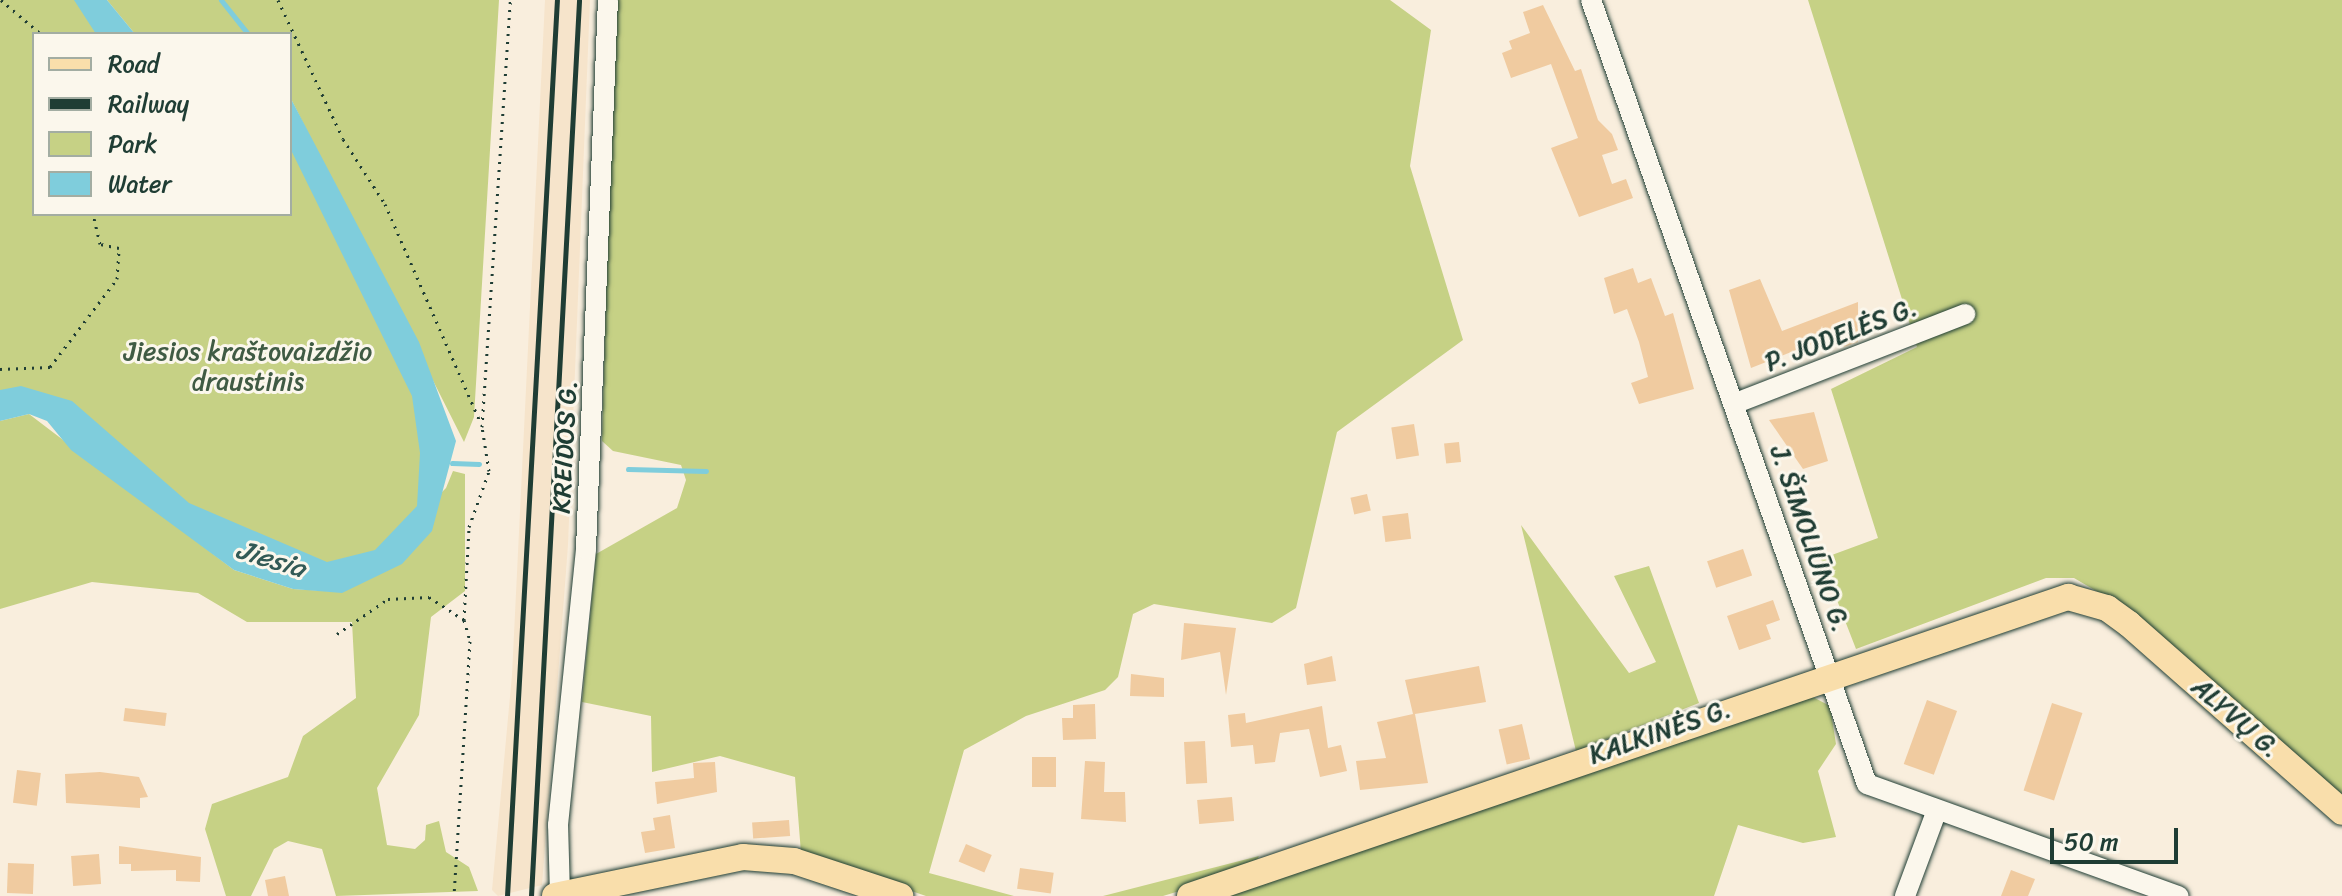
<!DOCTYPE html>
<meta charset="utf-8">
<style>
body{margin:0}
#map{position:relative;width:2342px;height:896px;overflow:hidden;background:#f9eedd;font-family:Sriracha,sans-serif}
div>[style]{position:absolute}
.built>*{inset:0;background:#f6e4cb}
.green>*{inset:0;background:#c6d185}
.water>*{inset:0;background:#7fcddc}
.stream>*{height:5px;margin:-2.5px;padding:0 2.5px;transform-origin:2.5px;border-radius:2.5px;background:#7fcddc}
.building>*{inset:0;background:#f0cba0;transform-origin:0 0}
.path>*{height:3px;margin-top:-1.5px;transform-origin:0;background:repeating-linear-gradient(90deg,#1f3d34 0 2px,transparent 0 8px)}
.roads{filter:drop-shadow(0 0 2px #1f3d34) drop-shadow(0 0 2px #1f3d34)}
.minor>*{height:20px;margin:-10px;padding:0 10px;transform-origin:10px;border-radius:10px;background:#fbf7ec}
.major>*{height:26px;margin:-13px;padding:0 13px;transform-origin:13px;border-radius:13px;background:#f9deab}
.rail>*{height:5px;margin:-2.5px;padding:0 2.5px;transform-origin:2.5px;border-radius:2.5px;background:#1f3d34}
span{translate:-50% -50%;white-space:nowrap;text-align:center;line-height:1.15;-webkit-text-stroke:6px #fbf7ec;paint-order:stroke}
.street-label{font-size:26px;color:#1f3d34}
.park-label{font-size:26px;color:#405b44}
.water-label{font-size:28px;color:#325a56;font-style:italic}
.legend{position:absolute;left:32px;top:32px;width:260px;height:184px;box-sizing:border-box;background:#fbf7ec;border:2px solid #a3ada2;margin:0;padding:10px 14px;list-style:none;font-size:24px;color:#1f3d34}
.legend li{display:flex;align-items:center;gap:16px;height:40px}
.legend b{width:40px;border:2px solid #a3ada2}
.scale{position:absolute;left:2050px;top:828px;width:128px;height:36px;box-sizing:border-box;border:4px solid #1f3d34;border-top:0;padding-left:10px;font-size:24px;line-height:28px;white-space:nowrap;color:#1f3d34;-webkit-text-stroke:6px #fbf7ec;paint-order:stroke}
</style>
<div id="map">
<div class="built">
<i style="clip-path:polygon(545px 0,590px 0,568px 545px,542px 885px,498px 896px,492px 890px,512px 675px)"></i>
</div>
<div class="green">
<i style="clip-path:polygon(0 0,96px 0,118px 34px,34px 34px,34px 214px,290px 214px,290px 115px,436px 418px,423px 512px,351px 574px,253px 560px,66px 409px,0 403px)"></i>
<i style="clip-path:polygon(107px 0,499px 0,474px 417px,464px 442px,290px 97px,290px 34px,135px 34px)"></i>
<i style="clip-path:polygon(614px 0,1390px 0,1431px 30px,1410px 166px,1463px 340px,1337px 432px,1296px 608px,1272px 623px,1154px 604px,1133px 614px,1118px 677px,1105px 690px,1026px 716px,964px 750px,929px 873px,1014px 896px,926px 896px,801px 853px,795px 777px,720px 756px,652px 772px,651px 716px,582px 702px,596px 554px,677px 508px,686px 480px,681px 465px,613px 451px,602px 441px)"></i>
<i style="clip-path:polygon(1808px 0,2342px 0,2342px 802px,2127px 609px,2074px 578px,2046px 578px,1856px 649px,1821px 559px,1878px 538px,1831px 389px,1917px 347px)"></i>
<i style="clip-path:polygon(29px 414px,234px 570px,293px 589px,342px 592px,446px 488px,453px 471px,465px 474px,465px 591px,431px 617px,419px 715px,377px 788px,387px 845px,415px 849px,425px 840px,426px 825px,439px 821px,446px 852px,469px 867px,478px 891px,336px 896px,322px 849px,288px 841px,274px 849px,251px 896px,226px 896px,205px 829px,212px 804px,288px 777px,303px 736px,356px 698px,352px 622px,247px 622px,198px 593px,92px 582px,0 609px,0 421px)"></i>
<i style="clip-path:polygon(1521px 525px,1629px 673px,1656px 662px,1614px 576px,1649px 566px,1699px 703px,1576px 751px)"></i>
<i style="clip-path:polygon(1809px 695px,1830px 706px,1836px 744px,1818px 771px,1836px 837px,1803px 843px,1738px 825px,1714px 896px,1222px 896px)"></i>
<i style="clip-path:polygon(1259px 856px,1252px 869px,1163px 896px,1103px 896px)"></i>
</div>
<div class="water">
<i style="clip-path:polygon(74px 0,107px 0,135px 34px,96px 34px)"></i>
<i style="clip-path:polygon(290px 97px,419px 342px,456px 441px,432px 531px,402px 564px,342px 593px,293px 589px,234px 570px,71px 450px,47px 421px,29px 414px,0 421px,0 390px,21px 386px,72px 401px,189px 503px,327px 562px,375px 550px,417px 506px,420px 453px,412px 396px,290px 148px)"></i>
</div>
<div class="stream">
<i style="left:221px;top:0;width:43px;rotate:51.5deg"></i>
<i style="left:452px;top:463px;width:27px;rotate:2deg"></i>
<i style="left:628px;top:469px;width:78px;rotate:1.5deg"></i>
</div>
<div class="building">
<i style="clip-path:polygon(1543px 5px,1575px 71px,1581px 69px,1598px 120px,1612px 134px,1618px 150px,1602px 155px,1612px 184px,1626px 179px,1633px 198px,1579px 217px,1551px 148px,1578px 138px,1551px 64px,1511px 78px,1502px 53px,1512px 49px,1509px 41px,1530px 33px,1523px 12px)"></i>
<i style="clip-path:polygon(1633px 268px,1638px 283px,1651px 278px,1665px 316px,1673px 313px,1694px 389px,1639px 404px,1631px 383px,1648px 377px,1639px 342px,1627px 309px,1614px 314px,1604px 278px)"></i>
<i style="clip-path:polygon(1760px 279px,1782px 331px,1858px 302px,1858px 342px,1844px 347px,1834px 335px,1751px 368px,1729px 290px)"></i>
<i style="clip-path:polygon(1814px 412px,1828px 461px,1803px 469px,1769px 420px)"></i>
<i style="left:1414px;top:424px;width:32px;height:23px;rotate:81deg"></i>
<i style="left:1459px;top:442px;width:20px;height:15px;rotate:84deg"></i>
<i style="left:1367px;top:494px;width:17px;height:17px;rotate:77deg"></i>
<i style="left:1408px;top:513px;width:26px;height:26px;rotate:83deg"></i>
<i style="left:1743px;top:549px;width:28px;height:38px;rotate:71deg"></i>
<i style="clip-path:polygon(1773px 600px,1780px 620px,1766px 625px,1771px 639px,1739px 650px,1727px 616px)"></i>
<i style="clip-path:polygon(1184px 623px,1236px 628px,1226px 695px,1220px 652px,1181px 660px)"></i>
<i style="clip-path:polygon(1332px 656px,1336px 681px,1307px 685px,1304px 664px)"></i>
<i style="clip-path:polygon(1479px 666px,1486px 702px,1415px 714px,1428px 783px,1360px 790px,1356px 761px,1386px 758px,1377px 722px,1413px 714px,1405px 680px)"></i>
<i style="clip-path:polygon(1131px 674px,1164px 678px,1164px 697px,1130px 696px)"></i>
<i style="left:1927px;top:700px;width:32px;height:68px;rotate:20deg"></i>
<i style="left:2052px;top:703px;width:32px;height:92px;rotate:18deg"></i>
<i style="clip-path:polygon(1095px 704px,1096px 739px,1063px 740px,1062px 718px,1073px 718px,1073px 705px)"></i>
<i style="clip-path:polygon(1322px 706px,1328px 748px,1341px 745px,1347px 771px,1320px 777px,1309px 729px,1280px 733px,1275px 762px,1255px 764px,1253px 745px,1231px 747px,1228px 715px,1245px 713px,1246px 723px)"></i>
<i style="left:125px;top:708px;width:42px;height:13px;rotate:7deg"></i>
<i style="left:1522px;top:724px;width:36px;height:24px;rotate:77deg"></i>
<i style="left:1205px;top:741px;width:42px;height:21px;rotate:87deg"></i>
<i style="left:1032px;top:757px;width:24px;height:30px"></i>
<i style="clip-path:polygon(1085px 761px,1105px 762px,1104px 792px,1125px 792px,1126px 822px,1081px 819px)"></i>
<i style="clip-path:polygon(715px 762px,717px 792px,657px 804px,655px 782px,694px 778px,693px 763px)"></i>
<i style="left:17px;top:770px;width:24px;height:33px;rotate:7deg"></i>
<i style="clip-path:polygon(100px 772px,139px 777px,148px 797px,140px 798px,140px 808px,66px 803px,65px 774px)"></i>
<i style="left:1232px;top:797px;width:24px;height:35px;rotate:85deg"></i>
<i style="clip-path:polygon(670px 815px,675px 848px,645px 853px,641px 832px,655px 830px,653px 818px)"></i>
<i style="left:789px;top:820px;width:16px;height:37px;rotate:86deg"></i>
<i style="left:966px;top:844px;width:28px;height:19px;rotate:23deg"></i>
<i style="clip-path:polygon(119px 846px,201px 857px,200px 882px,176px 881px,176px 870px,131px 871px,131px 864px,119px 864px)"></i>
<i style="left:99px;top:854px;width:30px;height:28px;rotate:86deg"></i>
<i style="left:8px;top:863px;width:26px;height:30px;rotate:2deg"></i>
<i style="left:1020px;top:868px;width:34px;height:21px;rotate:8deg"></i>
<i style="clip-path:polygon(2011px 870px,2035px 879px,2028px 896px,2001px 896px)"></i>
<i style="clip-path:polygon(285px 876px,289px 896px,268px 896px,265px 880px)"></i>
</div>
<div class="path">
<i style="left:1px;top:0;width:52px;rotate:40.4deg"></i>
<i style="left:278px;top:0;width:153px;rotate:64.9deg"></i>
<i style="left:343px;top:139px;width:77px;rotate:57.1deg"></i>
<i style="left:385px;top:204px;width:240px;rotate:66.4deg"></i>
<i style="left:0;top:369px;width:50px;rotate:-2.3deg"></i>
<i style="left:50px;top:367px;width:111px;rotate:-52.7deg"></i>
<i style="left:117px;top:279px;width:31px;rotate:-86deg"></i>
<i style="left:119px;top:248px;width:19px;rotate:-168deg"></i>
<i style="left:100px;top:244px;width:31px;rotate:-103deg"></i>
<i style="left:464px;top:620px;width:93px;rotate:-86.9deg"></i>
<i style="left:469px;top:527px;width:59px;rotate:-70.3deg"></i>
<i style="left:489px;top:471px;width:45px;rotate:-99deg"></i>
<i style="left:482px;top:427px;width:428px;rotate:-86.2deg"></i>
<i style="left:337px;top:634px;width:62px;rotate:-34.5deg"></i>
<i style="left:388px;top:599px;width:41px;rotate:-2.8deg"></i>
<i style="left:429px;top:597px;width:42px;rotate:33.3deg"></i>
<i style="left:464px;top:620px;width:22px;rotate:74deg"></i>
<i style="left:470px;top:641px;width:256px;rotate:93.6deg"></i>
</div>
<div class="roads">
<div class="minor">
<i style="left:1591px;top:0;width:831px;rotate:70.61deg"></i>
<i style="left:1867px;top:784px;width:331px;rotate:19.8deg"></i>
<i style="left:1736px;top:403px;width:246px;rotate:-21.2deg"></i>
<i style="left:560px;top:895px;width:70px;rotate:-91.6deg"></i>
<i style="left:558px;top:825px;width:277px;rotate:-84.2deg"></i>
<i style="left:586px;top:549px;width:549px;rotate:-87.71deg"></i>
<i style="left:1905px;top:896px;width:92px;rotate:-69.6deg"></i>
</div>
<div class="major">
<i style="left:555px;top:896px;width:192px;rotate:-11.7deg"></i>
<i style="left:743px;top:857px;width:51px;rotate:4.5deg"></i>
<i style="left:794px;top:861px;width:112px;rotate:18.3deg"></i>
<i style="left:1190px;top:896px;width:928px;rotate:-18.81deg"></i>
<i style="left:2068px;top:597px;width:41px;rotate:15.8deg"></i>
<i style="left:2107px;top:608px;width:27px;rotate:36deg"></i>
<i style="left:2129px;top:624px;width:284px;rotate:41.4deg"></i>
</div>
</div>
<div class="rail">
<i style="left:507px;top:896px;width:897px;rotate:-86.81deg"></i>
<i style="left:531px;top:896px;width:897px;rotate:-86.93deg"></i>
</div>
<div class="street-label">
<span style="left:1841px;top:335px;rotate:-21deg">P. JODELĖS G.</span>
<span style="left:565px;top:447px;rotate:-87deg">KREIDOS G.</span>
<span style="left:1810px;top:539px;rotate:71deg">J. ŠIMOLIŪNO G.</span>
<span style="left:2236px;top:718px;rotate:41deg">ALYVŲ G.</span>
<span style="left:1660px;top:732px;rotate:-19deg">KALKINĖS G.</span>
</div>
<div class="park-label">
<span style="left:248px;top:367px">Jiesios kraštovaizdžio<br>draustinis</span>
</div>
<div class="water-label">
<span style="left:271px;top:559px;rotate:17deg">Jiesia</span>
</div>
<ul class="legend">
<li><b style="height:10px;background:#f9deab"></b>Road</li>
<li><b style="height:10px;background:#1f3d34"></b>Railway</li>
<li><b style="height:22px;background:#c6d185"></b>Park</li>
<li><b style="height:22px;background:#7fcddc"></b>Water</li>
</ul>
<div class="scale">50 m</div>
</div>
